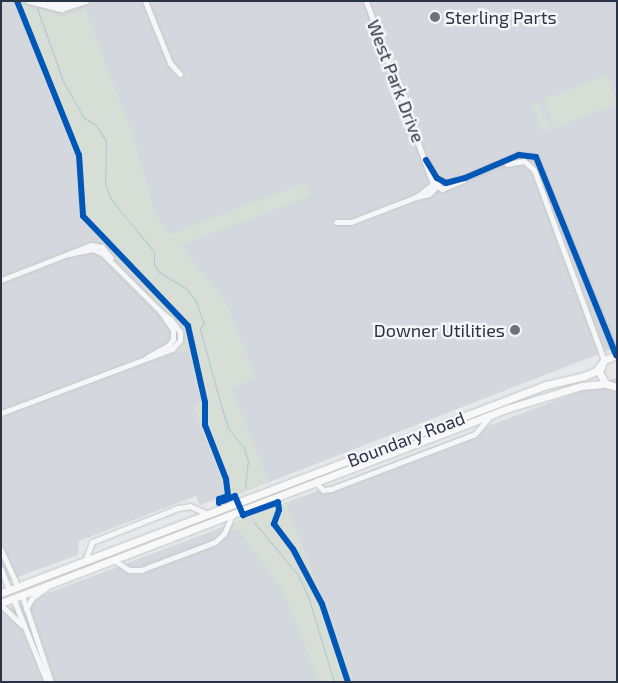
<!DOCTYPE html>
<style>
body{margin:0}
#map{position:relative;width:618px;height:683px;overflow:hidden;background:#e6e8ea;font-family:"Exo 2",sans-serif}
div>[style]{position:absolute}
.built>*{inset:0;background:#d4d7dd}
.green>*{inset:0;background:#d6ded6}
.stream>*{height:1px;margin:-0.5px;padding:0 0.5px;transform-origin:0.5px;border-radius:0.5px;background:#b4c4d5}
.roads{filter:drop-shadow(0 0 1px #c4c6c8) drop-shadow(0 0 1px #c4c6c8)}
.minor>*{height:5px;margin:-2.5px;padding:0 2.5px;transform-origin:2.5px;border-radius:2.5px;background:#f5f6f7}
.tertiary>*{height:6px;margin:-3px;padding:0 3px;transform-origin:3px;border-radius:3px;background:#f5f6f7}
.secondary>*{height:7px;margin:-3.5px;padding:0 3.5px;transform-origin:3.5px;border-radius:3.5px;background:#f8f8f8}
.cycleway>*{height:6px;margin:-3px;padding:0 3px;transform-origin:3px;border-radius:3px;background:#0057b8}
.dots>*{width:14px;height:14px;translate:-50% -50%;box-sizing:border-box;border:2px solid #f4f6f9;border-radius:50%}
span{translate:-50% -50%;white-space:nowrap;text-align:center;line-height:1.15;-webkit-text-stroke:5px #f4f6f9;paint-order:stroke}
.poi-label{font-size:18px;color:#2b3445}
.left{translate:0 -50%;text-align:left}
.right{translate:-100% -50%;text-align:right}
.street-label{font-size:18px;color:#2b3445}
.frame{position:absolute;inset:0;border:2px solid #2b3445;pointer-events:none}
</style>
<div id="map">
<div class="built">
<i style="clip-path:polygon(1px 1px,617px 1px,617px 347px,228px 498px,227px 495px,200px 505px,196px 496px,79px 541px,78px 555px,1px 583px)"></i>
<i style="clip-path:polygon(617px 377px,617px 682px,1px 682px,1px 611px)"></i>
</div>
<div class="green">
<i style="clip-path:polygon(15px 1px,63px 17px,85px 9px,135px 140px,155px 214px,171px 234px,303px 184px,306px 186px,310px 196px,181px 245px,227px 304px,256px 378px,231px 388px,269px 481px,264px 484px,228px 498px,193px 406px,201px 402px,188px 349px,175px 353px,174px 351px,182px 339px,181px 328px,80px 218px,78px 162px)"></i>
<i style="clip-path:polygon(607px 75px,617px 104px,543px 132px,532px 104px,537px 102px,550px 128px,554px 124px,544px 99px)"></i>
<i style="clip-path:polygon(286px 503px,354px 682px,319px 682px,283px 590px,238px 529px,231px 531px,233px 523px)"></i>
</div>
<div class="stream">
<i style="left:37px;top:8px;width:77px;rotate:70.4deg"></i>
<i style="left:63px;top:81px;width:43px;rotate:60.4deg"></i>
<i style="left:84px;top:118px;width:14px;rotate:30deg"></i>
<i style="left:96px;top:125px;width:19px;rotate:58deg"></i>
<i style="left:106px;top:141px;width:43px;rotate:91.3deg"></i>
<i style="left:105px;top:184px;width:16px;rotate:68deg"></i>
<i style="left:111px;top:199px;width:68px;rotate:50.9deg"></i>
<i style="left:154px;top:252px;width:12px;rotate:90deg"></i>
<i style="left:154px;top:264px;width:9px;rotate:58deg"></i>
<i style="left:159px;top:272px;width:31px;rotate:31deg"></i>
<i style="left:186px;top:288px;width:15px;rotate:53deg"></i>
<i style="left:195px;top:300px;width:25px;rotate:69deg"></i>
<i style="left:204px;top:323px;width:7px;rotate:124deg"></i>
<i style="left:200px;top:329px;width:83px;rotate:74.6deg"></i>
<i style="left:222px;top:409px;width:20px;rotate:72deg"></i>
<i style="left:228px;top:428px;width:26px;rotate:51deg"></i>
<i style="left:244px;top:448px;width:13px;rotate:72deg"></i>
<i style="left:248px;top:460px;width:29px;rotate:96deg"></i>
<i style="left:253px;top:521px;width:70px;rotate:50.2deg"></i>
<i style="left:298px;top:575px;width:26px;rotate:65deg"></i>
<i style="left:309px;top:599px;width:87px;rotate:73.2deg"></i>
</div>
<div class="roads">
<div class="minor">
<i style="left:145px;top:1px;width:67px;rotate:68deg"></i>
<i style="left:170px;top:63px;width:15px;rotate:48deg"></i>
<i style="left:366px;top:1px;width:192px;rotate:69.9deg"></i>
<i style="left:432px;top:181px;width:13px;rotate:39deg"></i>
<i style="left:442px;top:189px;width:23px;rotate:-23deg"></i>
<i style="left:426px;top:160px;width:21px;rotate:59deg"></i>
<i style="left:437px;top:178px;width:10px;rotate:29deg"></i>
<i style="left:446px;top:183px;width:20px;rotate:-15deg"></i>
<i style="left:465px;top:178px;width:59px;rotate:-23.1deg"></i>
<i style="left:519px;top:155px;width:17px;rotate:7deg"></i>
<i style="left:536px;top:157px;width:214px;rotate:68deg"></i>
<i style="left:507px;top:164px;width:17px;rotate:-10deg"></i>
<i style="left:524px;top:161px;width:13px;rotate:42deg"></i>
<i style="left:534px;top:170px;width:202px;rotate:69.8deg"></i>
<i style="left:416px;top:197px;width:13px;rotate:-13deg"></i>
<i style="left:429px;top:194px;width:13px;rotate:-45deg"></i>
<i style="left:336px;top:222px;width:15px"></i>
<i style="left:351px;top:222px;width:70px;rotate:-21deg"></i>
<i style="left:416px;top:197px;width:25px;rotate:-37deg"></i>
<i style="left:69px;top:254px;width:24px;rotate:-12deg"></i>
<i style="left:92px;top:249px;width:11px;rotate:22deg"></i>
<i style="left:102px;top:253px;width:83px;rotate:45deg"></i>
<i style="left:161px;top:312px;width:22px;rotate:56deg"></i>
<i style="left:173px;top:330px;width:9px;rotate:90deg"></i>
<i style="left:173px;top:339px;width:7px;rotate:124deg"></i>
<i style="left:169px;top:345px;width:25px;rotate:151deg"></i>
<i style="left:1px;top:280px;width:97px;rotate:-21.3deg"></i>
<i style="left:91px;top:245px;width:11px;rotate:10deg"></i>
<i style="left:102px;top:247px;width:14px;rotate:51deg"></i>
<i style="left:1px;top:413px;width:183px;rotate:-20.5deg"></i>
<i style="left:172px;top:349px;width:12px;rotate:-48deg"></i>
<i style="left:180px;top:340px;width:8px;rotate:-90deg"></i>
<i style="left:180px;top:332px;width:15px;rotate:-127deg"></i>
<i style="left:171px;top:320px;width:13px;rotate:-141deg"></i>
<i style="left:316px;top:483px;width:10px;rotate:45deg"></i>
<i style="left:323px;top:490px;width:8px;rotate:-7deg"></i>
<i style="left:331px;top:489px;width:154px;rotate:-20.9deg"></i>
<i style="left:475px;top:434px;width:23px;rotate:-50deg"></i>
<i style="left:1px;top:550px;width:41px;rotate:65.3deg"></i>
<i style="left:114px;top:560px;width:18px;rotate:34deg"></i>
<i style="left:129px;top:570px;width:12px"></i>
<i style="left:141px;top:570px;width:79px;rotate:-20.7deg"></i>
<i style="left:215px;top:542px;width:12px;rotate:-42deg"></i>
<i style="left:224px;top:534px;width:21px;rotate:-67deg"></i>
<i style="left:85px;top:561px;width:20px;rotate:-70deg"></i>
<i style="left:92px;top:542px;width:92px;rotate:-21.6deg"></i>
<i style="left:178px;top:508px;width:12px;rotate:-9deg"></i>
<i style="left:190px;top:506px;width:19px;rotate:25deg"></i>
<i style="left:1px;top:569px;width:22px;rotate:69deg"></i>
<i style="left:22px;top:595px;width:92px;rotate:71.6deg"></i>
<i style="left:13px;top:598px;width:91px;rotate:68deg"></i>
<i style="left:1px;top:605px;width:29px;rotate:44deg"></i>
<i style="left:26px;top:609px;width:13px;rotate:-61deg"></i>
<i style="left:32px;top:598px;width:17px;rotate:-36deg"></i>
</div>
<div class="tertiary">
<i style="left:29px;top:1px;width:34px;rotate:14deg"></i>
<i style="left:62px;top:9px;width:26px;rotate:-18deg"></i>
<i style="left:45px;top:1px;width:26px;rotate:7deg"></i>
</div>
<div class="secondary">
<i style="left:617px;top:355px;width:14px;rotate:159deg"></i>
<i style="left:604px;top:360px;width:13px;rotate:113deg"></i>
<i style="left:599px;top:372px;width:14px;rotate:60deg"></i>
<i style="left:606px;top:384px;width:11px;rotate:15deg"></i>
<i style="left:1px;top:593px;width:583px;rotate:-20.89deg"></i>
<i style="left:546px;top:385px;width:39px;rotate:-13deg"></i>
<i style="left:584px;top:376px;width:13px;rotate:-23deg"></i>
<i style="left:596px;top:371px;width:10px;rotate:-53deg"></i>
<i style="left:1px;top:603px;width:544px;rotate:-21deg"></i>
<i style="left:509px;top:408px;width:75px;rotate:-17deg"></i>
<i style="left:581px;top:386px;width:25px;rotate:-5deg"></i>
</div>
</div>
<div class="cycleway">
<i style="left:17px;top:1px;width:166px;rotate:68.1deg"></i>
<i style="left:79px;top:155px;width:61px;rotate:86.2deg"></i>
<i style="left:83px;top:216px;width:152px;rotate:46.3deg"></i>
<i style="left:188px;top:326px;width:78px;rotate:77.4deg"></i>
<i style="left:205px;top:402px;width:23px;rotate:90deg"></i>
<i style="left:205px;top:425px;width:58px;rotate:68.7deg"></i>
<i style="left:226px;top:479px;width:17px;rotate:83deg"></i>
<i style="left:228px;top:496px;width:9px;rotate:162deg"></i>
<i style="left:219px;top:499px;width:4px;rotate:90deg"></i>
<i style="left:426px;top:160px;width:21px;rotate:59deg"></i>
<i style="left:437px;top:178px;width:10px;rotate:29deg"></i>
<i style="left:446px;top:183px;width:20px;rotate:-15deg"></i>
<i style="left:465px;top:178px;width:59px;rotate:-23.1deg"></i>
<i style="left:519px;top:155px;width:17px;rotate:7deg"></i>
<i style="left:536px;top:157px;width:214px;rotate:68deg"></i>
<i style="left:223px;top:501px;width:13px;rotate:-23deg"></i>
<i style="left:235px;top:496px;width:21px;rotate:67deg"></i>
<i style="left:243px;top:515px;width:37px;rotate:-20deg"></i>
<i style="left:278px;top:502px;width:8px;rotate:83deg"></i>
<i style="left:279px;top:510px;width:15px;rotate:110deg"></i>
<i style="left:274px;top:524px;width:31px;rotate:53deg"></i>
<i style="left:293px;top:549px;width:62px;rotate:62.2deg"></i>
<i style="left:322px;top:604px;width:82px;rotate:71.6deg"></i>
</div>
<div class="dots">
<i style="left:435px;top:17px;background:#6c737f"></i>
<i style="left:515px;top:330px;background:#6c737f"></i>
</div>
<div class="poi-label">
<span class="left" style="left:445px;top:17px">Sterling Parts</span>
<span class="right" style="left:505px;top:330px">Downer Utilities</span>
</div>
<div class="street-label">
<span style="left:396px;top:81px;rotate:69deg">West Park Drive</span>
<span style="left:406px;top:439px;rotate:-21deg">Boundary Road</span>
</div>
<div class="frame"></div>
</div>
